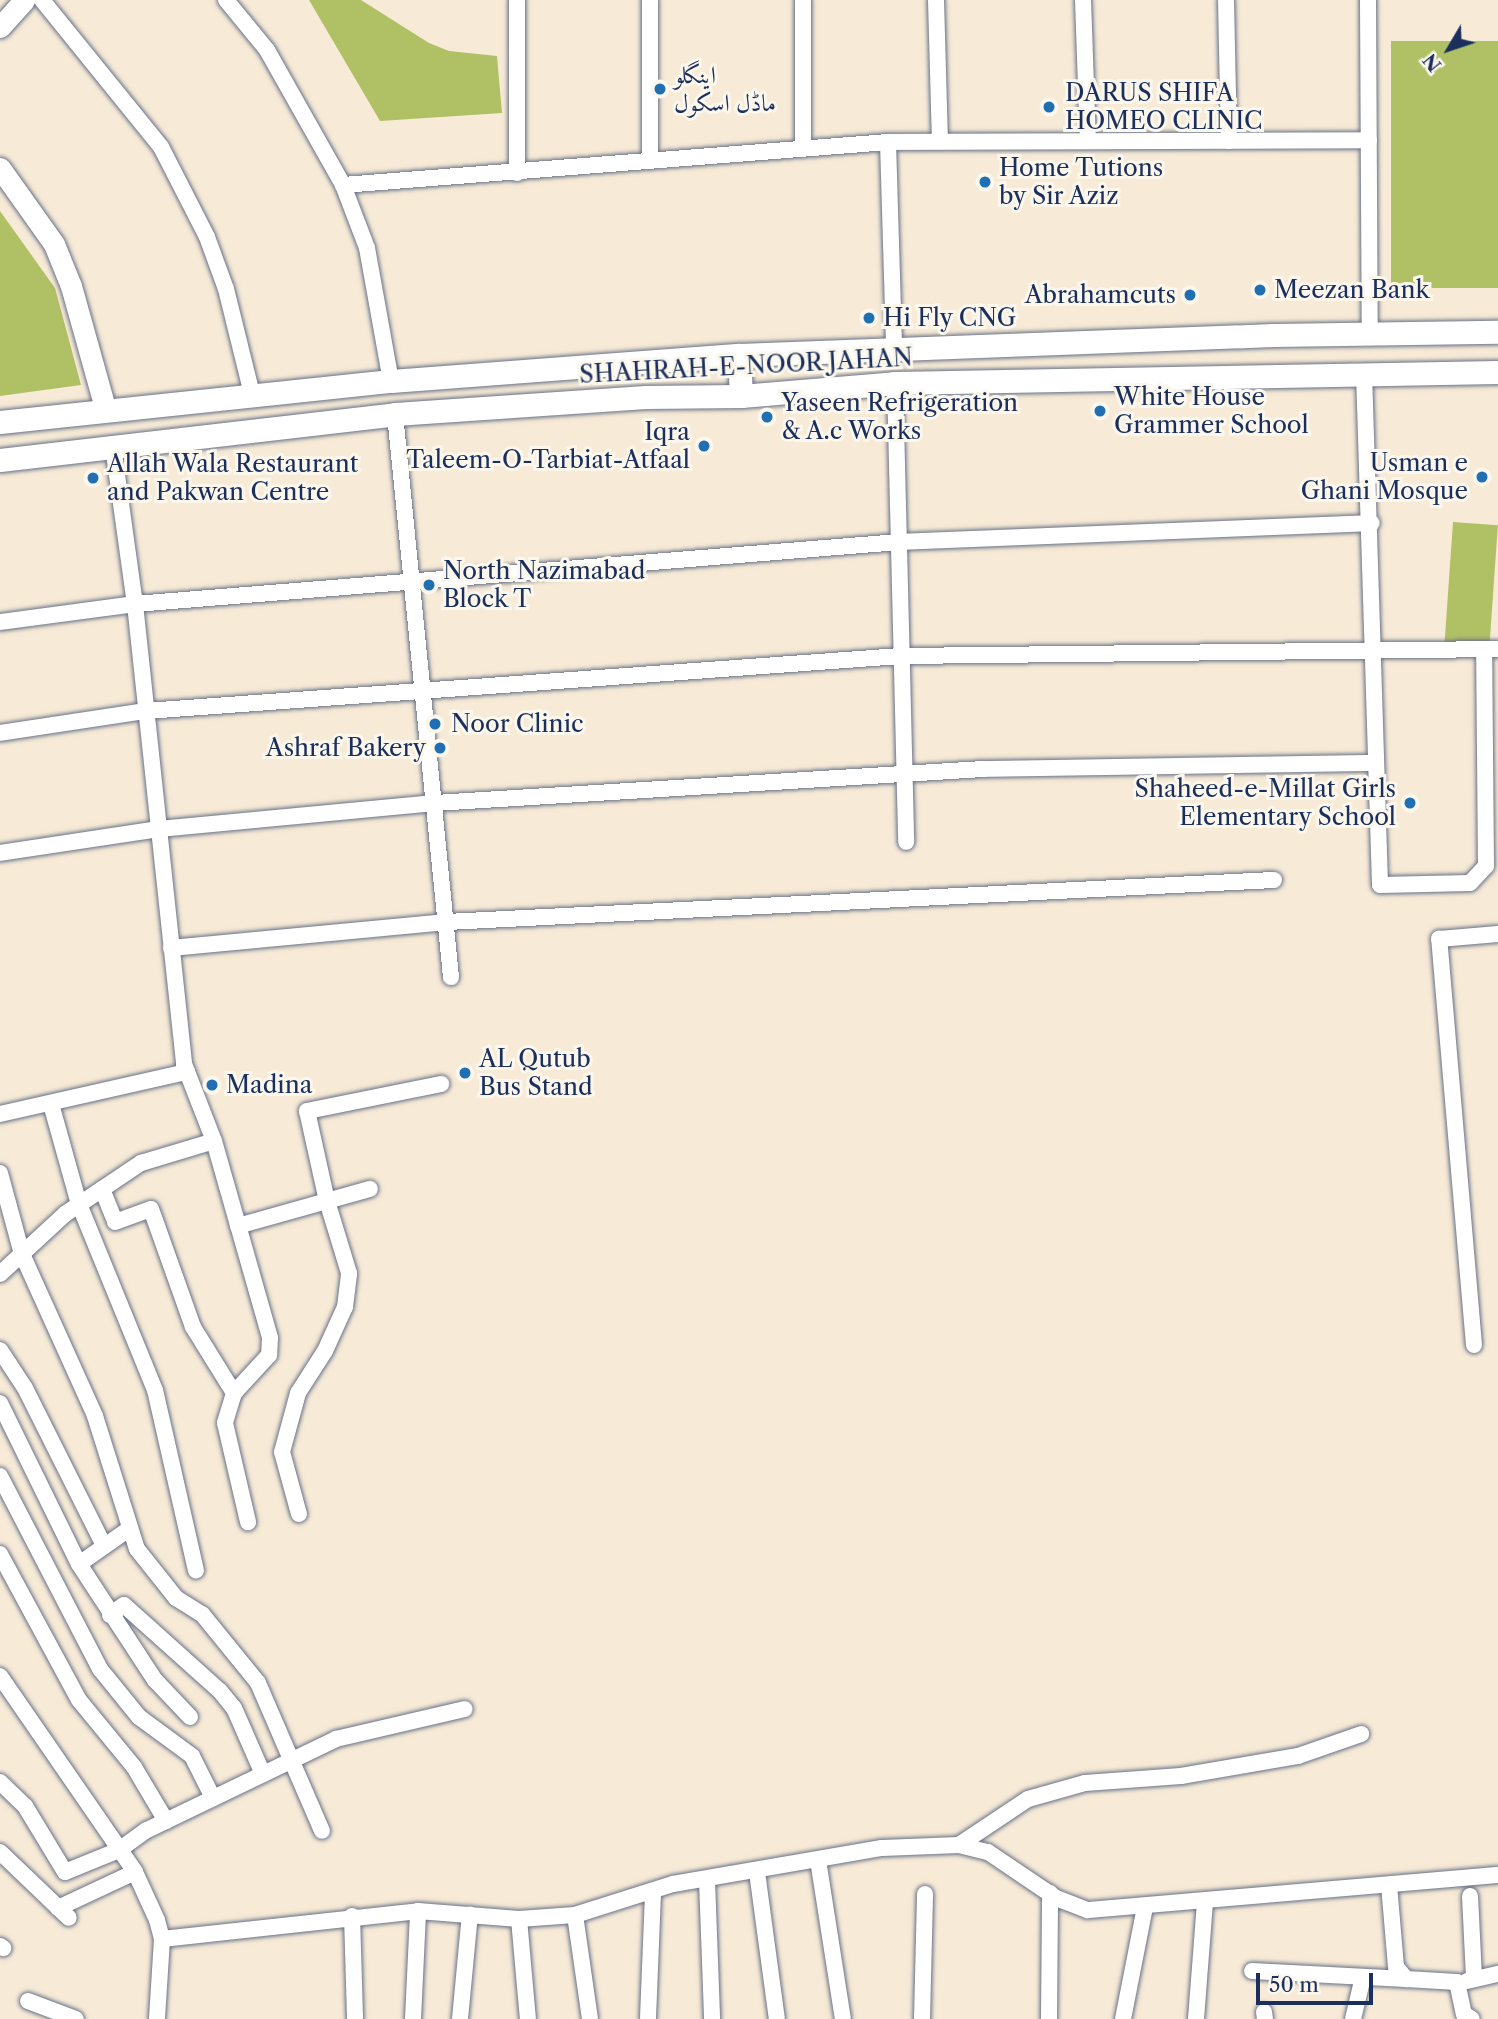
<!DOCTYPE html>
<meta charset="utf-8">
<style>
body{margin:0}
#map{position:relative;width:1498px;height:2019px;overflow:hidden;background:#f7ebd7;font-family:"Libre Caslon Text",Amiri,serif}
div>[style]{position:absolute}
.green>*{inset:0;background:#b0c064;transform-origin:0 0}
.roads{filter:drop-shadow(0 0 2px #687188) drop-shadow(0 0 2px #687188)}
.minor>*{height:16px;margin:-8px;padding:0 8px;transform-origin:8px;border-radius:8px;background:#fff}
.tertiary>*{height:21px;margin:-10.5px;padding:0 10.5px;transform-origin:10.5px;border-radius:10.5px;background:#fff}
.secondary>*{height:23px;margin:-11.5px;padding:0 11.5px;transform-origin:11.5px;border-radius:11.5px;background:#fff}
.dots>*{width:19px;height:19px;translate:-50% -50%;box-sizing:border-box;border:4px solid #fbf7ec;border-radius:50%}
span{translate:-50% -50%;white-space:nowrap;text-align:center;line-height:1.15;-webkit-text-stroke:6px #fbf7ec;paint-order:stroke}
.poi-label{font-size:24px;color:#1b2f5e}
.left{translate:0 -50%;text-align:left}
.right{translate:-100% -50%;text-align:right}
.street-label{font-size:24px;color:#1b2f5e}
.north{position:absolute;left:1414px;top:14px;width:70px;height:70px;-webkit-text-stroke:5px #fbf7ec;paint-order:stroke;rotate:231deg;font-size:19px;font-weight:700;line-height:28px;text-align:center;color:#1b2f5e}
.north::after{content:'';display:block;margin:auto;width:24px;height:32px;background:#1b2f5e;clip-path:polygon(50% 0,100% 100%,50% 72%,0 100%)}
.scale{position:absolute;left:1256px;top:1973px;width:117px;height:32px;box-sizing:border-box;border:4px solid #1b2f5e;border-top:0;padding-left:9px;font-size:21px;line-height:24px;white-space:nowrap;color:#1b2f5e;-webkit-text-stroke:5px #fbf7ec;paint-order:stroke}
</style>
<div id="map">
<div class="green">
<i style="clip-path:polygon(309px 0,361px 0,429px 43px,449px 51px,497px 56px,502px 113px,380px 121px)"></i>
<i style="left:1391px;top:41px;width:107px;height:247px"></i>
<i style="clip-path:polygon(0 211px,55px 288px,81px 385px,0 396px)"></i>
<i style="left:1453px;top:522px;width:45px;height:129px;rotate:4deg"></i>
</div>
<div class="roads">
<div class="minor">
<i style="left:42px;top:0;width:189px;rotate:51deg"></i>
<i style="left:161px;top:147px;width:101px;rotate:62.9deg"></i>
<i style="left:207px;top:237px;width:55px;rotate:69.9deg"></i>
<i style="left:226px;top:289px;width:108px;rotate:76.1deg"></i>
<i style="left:226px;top:0;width:65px;rotate:50.6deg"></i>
<i style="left:267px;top:50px;width:155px;rotate:60.6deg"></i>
<i style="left:343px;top:185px;width:67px;rotate:69.1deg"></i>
<i style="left:367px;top:248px;width:135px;rotate:79.8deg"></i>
<i style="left:517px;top:0;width:173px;rotate:90deg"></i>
<i style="left:650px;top:0;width:160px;rotate:90deg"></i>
<i style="left:936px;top:0;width:141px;rotate:88.4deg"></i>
<i style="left:1083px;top:0;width:141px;rotate:88deg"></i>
<i style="left:1226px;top:0;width:141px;rotate:88.8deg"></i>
<i style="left:1368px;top:0;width:334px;rotate:89.7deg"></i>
<i style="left:888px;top:142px;width:207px;rotate:88.3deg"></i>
<i style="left:803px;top:147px;width:147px;rotate:-90deg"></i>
<i style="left:343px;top:185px;width:547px;rotate:-4.51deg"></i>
<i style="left:888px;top:142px;width:481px;rotate:-0.2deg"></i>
<i style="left:1364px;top:373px;width:512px;rotate:88.21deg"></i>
<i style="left:1380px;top:885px;width:90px;rotate:-1.3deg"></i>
<i style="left:1470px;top:883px;width:23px;rotate:-47deg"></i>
<i style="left:1486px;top:866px;width:216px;rotate:-90.5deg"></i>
<i style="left:895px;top:383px;width:459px;rotate:88.6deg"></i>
<i style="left:395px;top:414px;width:566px;rotate:84.32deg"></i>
<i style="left:113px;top:446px;width:160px;rotate:82.1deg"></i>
<i style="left:135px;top:604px;width:463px;rotate:83.9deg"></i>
<i style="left:184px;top:1064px;width:83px;rotate:68.7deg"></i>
<i style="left:214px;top:1141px;width:205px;rotate:74.1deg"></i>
<i style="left:270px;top:1338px;width:17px;rotate:93deg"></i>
<i style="left:269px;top:1355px;width:52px;rotate:132.6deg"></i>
<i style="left:234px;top:1393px;width:31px;rotate:107deg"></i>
<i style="left:225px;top:1423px;width:102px;rotate:76.9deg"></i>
<i style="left:0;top:622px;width:136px;rotate:-7.6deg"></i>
<i style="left:135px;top:604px;width:767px;rotate:-4.64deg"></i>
<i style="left:899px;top:542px;width:473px;rotate:-2.3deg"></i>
<i style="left:0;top:733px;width:148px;rotate:-8.6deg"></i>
<i style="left:146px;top:711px;width:757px;rotate:-4.17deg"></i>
<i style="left:901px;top:656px;width:597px;rotate:-0.67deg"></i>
<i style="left:0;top:853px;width:161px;rotate:-8.6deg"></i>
<i style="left:159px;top:829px;width:277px;rotate:-5.4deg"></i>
<i style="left:435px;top:803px;width:549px;rotate:-3.55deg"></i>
<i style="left:983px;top:769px;width:391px;rotate:-0.9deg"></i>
<i style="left:171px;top:948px;width:277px;rotate:-5.4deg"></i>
<i style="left:447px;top:922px;width:828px;rotate:-2.91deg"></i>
<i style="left:51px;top:1104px;width:104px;rotate:74.4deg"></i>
<i style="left:79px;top:1204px;width:201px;rotate:67.8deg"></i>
<i style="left:155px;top:1390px;width:185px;rotate:77.2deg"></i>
<i style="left:0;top:1114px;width:192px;rotate:-12.7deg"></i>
<i style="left:0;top:1173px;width:84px;rotate:74.8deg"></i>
<i style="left:22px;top:1254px;width:178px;rotate:65.7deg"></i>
<i style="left:95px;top:1416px;width:139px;rotate:72.5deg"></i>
<i style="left:137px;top:1549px;width:63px;rotate:51.5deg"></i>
<i style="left:176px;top:1598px;width:31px;rotate:32deg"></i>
<i style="left:202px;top:1614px;width:89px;rotate:50.9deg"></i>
<i style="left:258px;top:1683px;width:161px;rotate:66.6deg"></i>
<i style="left:102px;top:1189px;width:35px;rotate:68deg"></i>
<i style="left:115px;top:1222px;width:38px;rotate:-20deg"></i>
<i style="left:151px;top:1209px;width:125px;rotate:70.4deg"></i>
<i style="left:193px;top:1327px;width:78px;rotate:58.2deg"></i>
<i style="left:238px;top:1226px;width:137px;rotate:-15.7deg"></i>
<i style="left:0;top:1274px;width:88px;rotate:-42.7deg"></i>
<i style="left:65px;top:1214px;width:92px;rotate:-33.9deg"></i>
<i style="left:141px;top:1163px;width:76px;rotate:-16.8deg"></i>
<i style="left:1474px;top:1345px;width:408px;rotate:-94.9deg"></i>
<i style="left:1439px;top:939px;width:59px;rotate:-4.8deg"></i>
<i style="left:0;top:1350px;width:45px;rotate:56.7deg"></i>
<i style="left:25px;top:1388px;width:177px;rotate:63.4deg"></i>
<i style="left:0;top:1403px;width:179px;rotate:63.9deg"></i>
<i style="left:79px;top:1564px;width:139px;rotate:56.8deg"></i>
<i style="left:155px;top:1680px;width:51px;rotate:46.6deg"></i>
<i style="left:0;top:1476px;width:217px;rotate:62.6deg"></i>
<i style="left:100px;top:1669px;width:62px;rotate:50.9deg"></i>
<i style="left:139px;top:1717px;width:66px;rotate:36.3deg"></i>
<i style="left:192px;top:1756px;width:47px;rotate:63.4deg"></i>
<i style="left:299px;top:1514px;width:64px;rotate:-105.3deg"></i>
<i style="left:282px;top:1452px;width:61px;rotate:-74.8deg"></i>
<i style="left:298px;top:1393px;width:50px;rotate:-57.3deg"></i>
<i style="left:325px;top:1351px;width:48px;rotate:-65.6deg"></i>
<i style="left:345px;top:1307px;width:34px;rotate:-83deg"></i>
<i style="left:349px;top:1273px;width:75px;rotate:-107deg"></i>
<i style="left:327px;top:1201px;width:92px;rotate:-102.5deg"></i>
<i style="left:307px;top:1111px;width:137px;rotate:-11.4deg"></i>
<i style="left:0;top:1554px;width:166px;rotate:61.6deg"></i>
<i style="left:79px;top:1700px;width:87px;rotate:50.6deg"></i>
<i style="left:134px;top:1767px;width:63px;rotate:59.3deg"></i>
<i style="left:79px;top:1564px;width:61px;rotate:-35deg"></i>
<i style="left:110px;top:1615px;width:17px;rotate:-36deg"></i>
<i style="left:124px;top:1605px;width:129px;rotate:41.9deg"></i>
<i style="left:220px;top:1691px;width:22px;rotate:51deg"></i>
<i style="left:234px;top:1708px;width:72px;rotate:66.3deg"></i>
<i style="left:0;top:1676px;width:238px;rotate:55.4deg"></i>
<i style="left:135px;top:1872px;width:53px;rotate:65.4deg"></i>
<i style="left:157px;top:1920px;width:20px;rotate:75deg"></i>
<i style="left:162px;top:1939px;width:80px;rotate:93.6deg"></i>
<i style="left:0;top:1782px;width:35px;rotate:44deg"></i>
<i style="left:25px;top:1806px;width:77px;rotate:58.8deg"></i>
<i style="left:65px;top:1872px;width:58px;rotate:-22.2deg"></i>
<i style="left:119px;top:1850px;width:34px;rotate:-36deg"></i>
<i style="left:147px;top:1830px;width:210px;rotate:-25.7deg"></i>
<i style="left:336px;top:1739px;width:132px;rotate:-13.1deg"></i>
<i style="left:959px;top:1845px;width:83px;rotate:-33.7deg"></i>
<i style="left:1028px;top:1799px;width:59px;rotate:-15.7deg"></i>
<i style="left:1085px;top:1783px;width:96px;rotate:-4.2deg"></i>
<i style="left:1181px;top:1776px;width:119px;rotate:-9.7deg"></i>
<i style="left:1298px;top:1756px;width:67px;rotate:-19.2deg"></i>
<i style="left:0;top:1852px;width:95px;rotate:43.7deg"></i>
<i style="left:818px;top:1860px;width:161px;rotate:81.1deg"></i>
<i style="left:757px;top:1872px;width:148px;rotate:82.3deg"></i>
<i style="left:707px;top:1880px;width:139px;rotate:87.9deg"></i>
<i style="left:1389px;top:1885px;width:82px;rotate:85.1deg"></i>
<i style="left:1396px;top:1967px;width:16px;rotate:50deg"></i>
<i style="left:1406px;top:1979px;width:51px;rotate:3.4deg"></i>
<i style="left:1457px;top:1982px;width:33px;rotate:78deg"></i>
<i style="left:1464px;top:2014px;width:9px;rotate:32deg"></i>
<i style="left:1470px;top:1896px;width:83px;rotate:87.2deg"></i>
<i style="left:58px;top:1908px;width:85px;rotate:-25.1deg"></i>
<i style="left:575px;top:1915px;width:105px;rotate:81.8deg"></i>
<i style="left:352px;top:1916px;width:103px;rotate:88.3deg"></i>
<i style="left:519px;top:1919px;width:100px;rotate:84.9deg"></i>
<i style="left:162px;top:1939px;width:258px;rotate:-6.2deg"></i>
<i style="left:418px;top:1911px;width:101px;rotate:4.5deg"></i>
<i style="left:519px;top:1919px;width:56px;rotate:-4.1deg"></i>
<i style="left:575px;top:1915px;width:103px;rotate:-17.6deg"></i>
<i style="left:673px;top:1884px;width:212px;rotate:-9.8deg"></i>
<i style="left:882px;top:1848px;width:77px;rotate:-2.2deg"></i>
<i style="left:959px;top:1845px;width:30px;rotate:14deg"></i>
<i style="left:988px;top:1852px;width:82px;rotate:34.1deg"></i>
<i style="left:1056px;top:1898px;width:34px;rotate:21deg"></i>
<i style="left:1088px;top:1910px;width:411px;rotate:-4.9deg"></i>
<i style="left:0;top:1946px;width:4px;rotate:34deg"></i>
<i style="left:1252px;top:1971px;width:154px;rotate:3deg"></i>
<i style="left:1467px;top:1981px;width:32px;rotate:-13deg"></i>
<i style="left:28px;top:2001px;width:51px;rotate:20.6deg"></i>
<i style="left:1264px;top:2012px;width:7px;rotate:82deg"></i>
<i style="left:648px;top:2018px;width:127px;rotate:-87.7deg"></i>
<i style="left:413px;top:2019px;width:108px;rotate:-87.3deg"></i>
<i style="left:460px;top:2019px;width:105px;rotate:-84.6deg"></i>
<i style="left:922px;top:2019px;width:125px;rotate:-88.6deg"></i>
<i style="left:1049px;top:2019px;width:126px;rotate:-89.5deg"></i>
<i style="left:1123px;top:2019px;width:114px;rotate:-78.9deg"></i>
<i style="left:1196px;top:2019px;width:117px;rotate:-85.6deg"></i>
<i style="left:1353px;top:2019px;width:43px;rotate:-76.6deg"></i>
</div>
<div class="tertiary">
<i style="left:0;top:27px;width:36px;rotate:-48deg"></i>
<i style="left:0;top:168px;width:93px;rotate:54.6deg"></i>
<i style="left:54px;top:244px;width:45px;rotate:68deg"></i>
<i style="left:71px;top:286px;width:127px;rotate:74.4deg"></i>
</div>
<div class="secondary">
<i style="left:739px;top:355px;width:41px;rotate:87.2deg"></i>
<i style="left:0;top:422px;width:393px;rotate:-6deg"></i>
<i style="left:391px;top:381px;width:349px;rotate:-4.3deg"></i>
<i style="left:739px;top:355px;width:534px;rotate:-2.14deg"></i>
<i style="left:1273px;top:335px;width:225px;rotate:-0.8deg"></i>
<i style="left:0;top:460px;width:398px;rotate:-6.6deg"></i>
<i style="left:395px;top:414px;width:251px;rotate:-3.9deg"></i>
<i style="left:645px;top:397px;width:96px;rotate:-0.6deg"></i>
<i style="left:741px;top:396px;width:155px;rotate:-4.8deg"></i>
<i style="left:895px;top:383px;width:603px;rotate:-1.05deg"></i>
</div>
</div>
<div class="dots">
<i style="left:660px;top:89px;background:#1f6fb2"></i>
<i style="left:1049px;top:107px;background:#1f6fb2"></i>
<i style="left:985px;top:182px;background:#1f6fb2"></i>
<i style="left:1260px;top:290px;background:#1f6fb2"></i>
<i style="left:1190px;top:295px;background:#1f6fb2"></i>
<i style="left:869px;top:318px;background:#1f6fb2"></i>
<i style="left:1100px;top:411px;background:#1f6fb2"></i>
<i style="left:767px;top:417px;background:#1f6fb2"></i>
<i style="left:704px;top:446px;background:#1f6fb2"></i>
<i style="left:1482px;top:477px;background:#1f6fb2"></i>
<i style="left:93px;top:478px;background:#1f6fb2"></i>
<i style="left:429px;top:585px;background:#1f6fb2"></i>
<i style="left:435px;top:724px;background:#1f6fb2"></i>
<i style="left:440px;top:748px;background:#1f6fb2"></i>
<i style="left:1410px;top:803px;background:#1f6fb2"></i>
<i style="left:465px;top:1073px;background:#1f6fb2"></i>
<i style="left:212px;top:1085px;background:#1f6fb2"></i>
</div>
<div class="poi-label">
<span class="left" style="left:674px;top:89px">اینگلو<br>ماڈل اسکول</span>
<span class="left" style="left:1065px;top:107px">DARUS SHIFA<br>HOMEO CLINIC</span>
<span class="left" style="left:999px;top:182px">Home Tutions<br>by Sir Aziz</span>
<span class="left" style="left:1274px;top:290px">Meezan Bank</span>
<span class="right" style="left:1176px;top:295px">Abrahamcuts</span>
<span class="left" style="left:883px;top:318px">Hi Fly CNG</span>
<span class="left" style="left:1114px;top:411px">White House<br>Grammer School</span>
<span class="left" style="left:781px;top:417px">Yaseen Refrigeration<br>&amp; A.c Works</span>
<span class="right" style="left:690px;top:446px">Iqra<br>Taleem-O-Tarbiat-Atfaal</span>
<span class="right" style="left:1468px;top:477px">Usman e<br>Ghani Mosque</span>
<span class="left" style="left:107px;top:478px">Allah Wala Restaurant<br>and Pakwan Centre</span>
<span class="left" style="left:443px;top:585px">North Nazimabad<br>Block T</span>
<span class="left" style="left:451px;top:724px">Noor Clinic</span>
<span class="right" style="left:426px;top:748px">Ashraf Bakery</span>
<span class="right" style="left:1396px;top:803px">Shaheed-e-Millat Girls<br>Elementary School</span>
<span class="left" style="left:479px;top:1073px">AL Qutub<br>Bus Stand</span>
<span class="left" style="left:226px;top:1085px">Madina</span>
</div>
<div class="street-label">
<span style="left:746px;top:366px;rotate:-3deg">SHAHRAH-E-NOOR JAHAN</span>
</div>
<div class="north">N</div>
<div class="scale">50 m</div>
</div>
